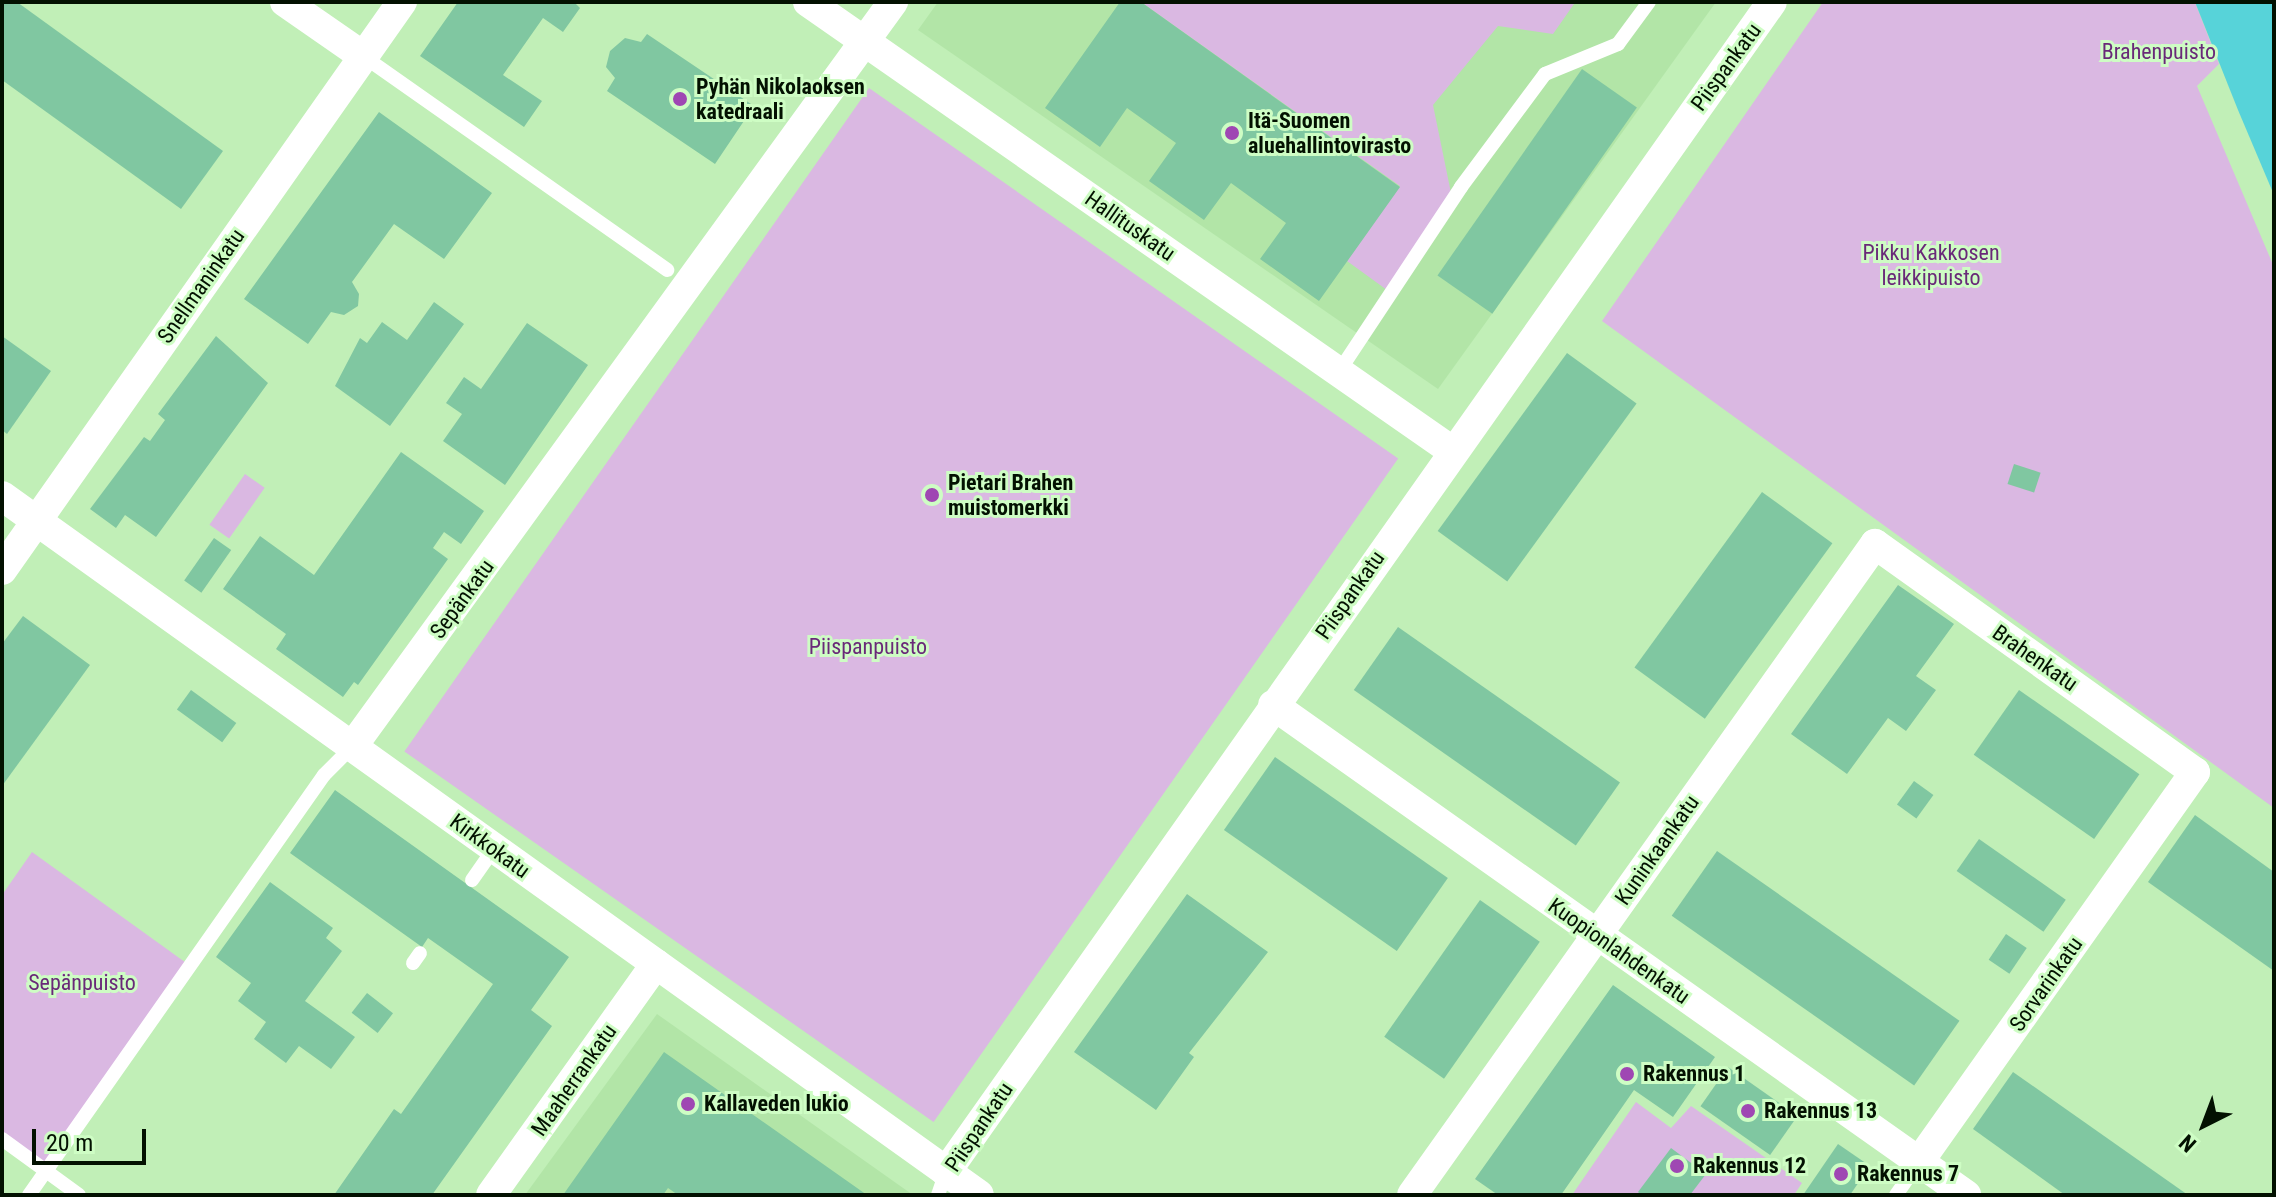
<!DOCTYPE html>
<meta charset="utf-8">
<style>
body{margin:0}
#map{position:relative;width:2276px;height:1197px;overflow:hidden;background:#c1efb7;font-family:"Roboto Condensed",sans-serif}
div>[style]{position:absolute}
.built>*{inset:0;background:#b2e5a7}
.green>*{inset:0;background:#dab8e2;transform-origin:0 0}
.water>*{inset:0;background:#57d3d9}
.building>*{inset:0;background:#80c7a1;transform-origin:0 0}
.service>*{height:14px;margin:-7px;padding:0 7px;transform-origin:7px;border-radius:7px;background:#fff}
.minor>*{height:30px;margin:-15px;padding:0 15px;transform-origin:15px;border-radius:15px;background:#fff}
.dots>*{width:22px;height:22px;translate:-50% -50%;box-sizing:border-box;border:4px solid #cefdc4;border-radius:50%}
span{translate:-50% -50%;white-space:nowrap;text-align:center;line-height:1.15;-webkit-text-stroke:6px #cefdc4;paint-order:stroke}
.park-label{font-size:22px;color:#692978}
.street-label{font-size:22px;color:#031101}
.poi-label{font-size:22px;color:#031101;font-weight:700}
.left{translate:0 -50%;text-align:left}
.frame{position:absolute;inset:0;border:4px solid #031101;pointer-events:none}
.north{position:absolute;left:2164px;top:1085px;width:80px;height:80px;-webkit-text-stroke:6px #cefdc4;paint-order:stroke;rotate:222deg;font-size:22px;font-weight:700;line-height:32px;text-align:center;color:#031101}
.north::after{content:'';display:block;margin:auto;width:28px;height:36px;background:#031101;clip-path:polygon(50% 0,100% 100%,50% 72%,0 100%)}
.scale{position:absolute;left:32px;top:1129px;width:114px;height:36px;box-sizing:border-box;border:4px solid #031101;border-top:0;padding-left:10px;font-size:24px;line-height:28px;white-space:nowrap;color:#031101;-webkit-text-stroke:6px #cefdc4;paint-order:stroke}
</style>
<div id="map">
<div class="built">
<i style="clip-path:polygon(938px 2px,1716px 2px,1438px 389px,918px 30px)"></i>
<i style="clip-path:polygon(657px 1014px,913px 1195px,525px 1195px)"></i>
</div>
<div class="green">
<i style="clip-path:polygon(1141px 2px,1573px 2px,1574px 4px,1553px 34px,1498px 26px,1433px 105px,1451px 193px,1387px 290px,1347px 261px,1400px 186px)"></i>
<i style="clip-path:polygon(1823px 2px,2195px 2px,2219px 64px,2197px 86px,2274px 267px,2274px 808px,1602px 321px)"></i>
<i style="left:869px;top:88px;width:646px;height:810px;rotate:35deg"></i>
<i style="left:245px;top:474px;width:24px;height:62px;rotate:35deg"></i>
<i style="clip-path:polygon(32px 852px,189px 965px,46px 1171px,2px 1139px,2px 895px)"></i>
<i style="clip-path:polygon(1636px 1102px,1671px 1128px,1691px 1106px,1802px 1183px,1794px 1195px,1572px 1195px)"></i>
</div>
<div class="water">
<i style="clip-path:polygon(2195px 2px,2274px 2px,2274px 195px,2238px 110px)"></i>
</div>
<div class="building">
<i style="clip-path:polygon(2px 2px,17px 2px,223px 151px,181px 209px,2px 80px)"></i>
<i style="clip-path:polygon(458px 2px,574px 2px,580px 8px,563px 32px,543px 18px,503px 75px,542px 101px,524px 127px,420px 56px)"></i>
<i style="clip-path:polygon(1120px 2px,1141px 2px,1400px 187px,1319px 301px,1260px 259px,1286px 223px,1231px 183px,1204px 220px,1149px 181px,1176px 143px,1127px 108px,1100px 147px,1045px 108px)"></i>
<i style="clip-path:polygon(647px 34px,754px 106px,715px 164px,607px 91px,615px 78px,606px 67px,610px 51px,625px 38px,641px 42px)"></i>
<i style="left:1582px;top:69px;width:67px;height:252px;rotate:35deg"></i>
<i style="clip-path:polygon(379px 112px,492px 193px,444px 259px,394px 224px,352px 282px,359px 294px,358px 306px,344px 315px,331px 312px,308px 344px,244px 299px)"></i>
<i style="clip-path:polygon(434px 302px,464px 324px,390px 426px,335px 386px,360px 338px,367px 343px,382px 322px,407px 340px)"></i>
<i style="clip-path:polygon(527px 323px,588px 365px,505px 485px,443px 441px,462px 414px,446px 403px,464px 377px,481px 389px)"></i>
<i style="clip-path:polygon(2px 336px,51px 371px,7px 434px,2px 430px)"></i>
<i style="clip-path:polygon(216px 336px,268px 383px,156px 537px,125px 515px,116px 528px,90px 509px,144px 437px,150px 441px,165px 420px,158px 414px)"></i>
<i style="left:1567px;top:353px;width:86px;height:220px;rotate:36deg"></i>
<i style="clip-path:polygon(401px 452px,484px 511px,461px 544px,444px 532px,433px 548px,448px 559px,358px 685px,354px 682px,343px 697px,276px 649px,286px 634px,223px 589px,260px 536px,314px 575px)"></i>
<i style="left:2014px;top:464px;width:28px;height:21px;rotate:18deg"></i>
<i style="left:1762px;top:492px;width:87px;height:217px;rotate:36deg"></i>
<i style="left:214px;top:538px;width:21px;height:52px;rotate:35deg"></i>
<i style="clip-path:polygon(1898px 585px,1954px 624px,1916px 676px,1936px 690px,1906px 731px,1888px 718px,1847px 774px,1791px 734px)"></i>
<i style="clip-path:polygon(23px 616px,90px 665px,2px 786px,2px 644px)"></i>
<i style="left:1398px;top:627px;width:271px;height:77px;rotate:35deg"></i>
<i style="left:191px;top:690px;width:56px;height:24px;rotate:36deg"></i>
<i style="left:2019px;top:690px;width:147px;height:79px;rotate:35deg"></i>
<i style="left:1275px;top:757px;width:211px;height:89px;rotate:35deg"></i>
<i style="left:1914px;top:781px;width:24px;height:29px;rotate:36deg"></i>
<i style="clip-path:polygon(335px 790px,569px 957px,531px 1010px,552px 1026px,432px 1195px,334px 1195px,394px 1109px,401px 1114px,493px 984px,428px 938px,422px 947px,290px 853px)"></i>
<i style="clip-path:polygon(2195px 815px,2274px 872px,2274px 971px,2148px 882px)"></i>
<i style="left:1979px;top:839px;width:106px;height:39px;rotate:35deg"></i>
<i style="left:1717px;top:851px;width:296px;height:79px;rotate:35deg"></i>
<i style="clip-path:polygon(270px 882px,333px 928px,326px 938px,342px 951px,305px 1001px,355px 1037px,331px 1069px,299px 1046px,286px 1063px,254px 1039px,266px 1022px,238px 1001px,251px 983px,216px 957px)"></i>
<i style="clip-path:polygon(1187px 894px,1268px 952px,1189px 1053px,1194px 1057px,1156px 1110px,1074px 1052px)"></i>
<i style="left:1480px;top:900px;width:73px;height:167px;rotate:35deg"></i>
<i style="left:2006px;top:934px;width:25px;height:31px;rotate:34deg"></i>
<i style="clip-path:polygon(1613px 985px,1715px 1057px,1673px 1117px,1634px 1090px,1561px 1195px,1498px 1195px,1475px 1179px)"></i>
<i style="left:367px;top:993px;width:33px;height:25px;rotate:38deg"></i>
<i style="clip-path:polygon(664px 1052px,867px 1195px,678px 1195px,668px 1188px,663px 1195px,563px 1195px)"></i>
<i style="left:1728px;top:1067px;width:85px;height:48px;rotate:35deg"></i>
<i style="clip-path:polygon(2013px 1072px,2188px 1195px,2065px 1195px,1973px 1129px)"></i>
<i style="clip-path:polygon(1838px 1144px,1870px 1166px,1850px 1195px,1803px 1195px)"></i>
<i style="clip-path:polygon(1671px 1148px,1706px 1174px,1690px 1195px,1641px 1195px,1638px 1192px)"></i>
</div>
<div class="service">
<i style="left:363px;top:56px;width:372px;rotate:35.1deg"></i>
<i style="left:1338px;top:373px;width:223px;rotate:-56.5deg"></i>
<i style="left:1461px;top:187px;width:141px;rotate:-53.4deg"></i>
<i style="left:1545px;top:74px;width:79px;rotate:-22.3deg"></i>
<i style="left:1618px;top:44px;width:52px;rotate:-53.6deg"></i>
<i style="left:472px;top:880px;width:38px;rotate:-55deg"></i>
<i style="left:413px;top:963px;width:12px;rotate:-55deg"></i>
<i style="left:2px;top:1139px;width:95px;rotate:36deg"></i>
<i style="left:29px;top:1195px;width:513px;rotate:-54.92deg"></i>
<i style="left:324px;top:775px;width:40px;rotate:-45deg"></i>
<i style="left:938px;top:1195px;width:24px;rotate:-71deg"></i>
<i style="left:1896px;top:1195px;width:40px;rotate:-55.1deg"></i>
</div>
<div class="minor">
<i style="left:285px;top:2px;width:95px;rotate:34.7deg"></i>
<i style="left:808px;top:2px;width:784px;rotate:34.87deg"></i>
<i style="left:2px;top:496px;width:1201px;rotate:35.58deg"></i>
<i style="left:2px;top:570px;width:695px;rotate:-54.85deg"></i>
<i style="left:1273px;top:705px;width:849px;rotate:35.26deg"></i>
<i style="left:352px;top:747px;width:921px;rotate:-54.01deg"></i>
<i style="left:946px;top:1172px;width:1432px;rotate:-54.78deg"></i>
<i style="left:491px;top:1195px;width:284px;rotate:-54.5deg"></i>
<i style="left:1412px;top:1195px;width:799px;rotate:-54.58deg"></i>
<i style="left:1875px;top:544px;width:393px;rotate:35.5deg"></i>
<i style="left:2195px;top:772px;width:478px;rotate:125.3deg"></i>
</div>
<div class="dots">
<i style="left:680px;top:99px;background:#9f47b3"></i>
<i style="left:1232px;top:133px;background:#9f47b3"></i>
<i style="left:932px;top:495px;background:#9f47b3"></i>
<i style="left:1627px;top:1074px;background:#9f47b3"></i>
<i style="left:688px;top:1104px;background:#9f47b3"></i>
<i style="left:1748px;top:1111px;background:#9f47b3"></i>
<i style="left:1677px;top:1166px;background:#9f47b3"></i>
<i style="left:1841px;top:1174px;background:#9f47b3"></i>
</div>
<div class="park-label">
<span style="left:2159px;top:52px">Brahenpuisto</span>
<span style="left:1931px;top:265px">Pikku Kakkosen<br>leikkipuisto</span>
<span style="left:868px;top:647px">Piispanpuisto</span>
<span style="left:82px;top:983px">Sepänpuisto</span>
</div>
<div class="street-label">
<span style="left:1726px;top:67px;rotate:-54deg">Piispankatu</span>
<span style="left:1130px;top:226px;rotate:35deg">Hallituskatu</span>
<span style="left:201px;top:286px;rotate:-55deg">Snellmaninkatu</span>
<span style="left:1350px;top:595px;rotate:-55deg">Piispankatu</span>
<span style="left:462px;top:599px;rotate:-54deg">Sepänkatu</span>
<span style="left:2035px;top:658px;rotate:35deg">Brahenkatu</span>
<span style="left:490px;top:846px;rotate:36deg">Kirkkokatu</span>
<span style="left:1657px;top:850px;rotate:-55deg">Kuninkaankatu</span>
<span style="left:1619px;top:951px;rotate:35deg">Kuopionlahdenkatu</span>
<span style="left:2046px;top:984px;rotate:-55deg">Sorvarinkatu</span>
<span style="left:574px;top:1080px;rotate:-55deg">Maaherrankatu</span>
<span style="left:979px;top:1127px;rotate:-56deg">Piispankatu</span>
</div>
<div class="poi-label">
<span class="left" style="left:696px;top:99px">Pyhän Nikolaoksen<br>katedraali</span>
<span class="left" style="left:1248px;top:133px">Itä-Suomen<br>aluehallintovirasto</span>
<span class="left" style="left:948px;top:495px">Pietari Brahen<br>muistomerkki</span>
<span class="left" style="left:1643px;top:1074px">Rakennus 1</span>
<span class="left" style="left:704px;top:1104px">Kallaveden lukio</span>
<span class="left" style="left:1764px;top:1111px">Rakennus 13</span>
<span class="left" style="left:1693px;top:1166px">Rakennus 12</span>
<span class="left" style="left:1857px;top:1174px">Rakennus 7</span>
</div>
<div class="frame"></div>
<div class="north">N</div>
<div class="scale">20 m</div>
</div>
